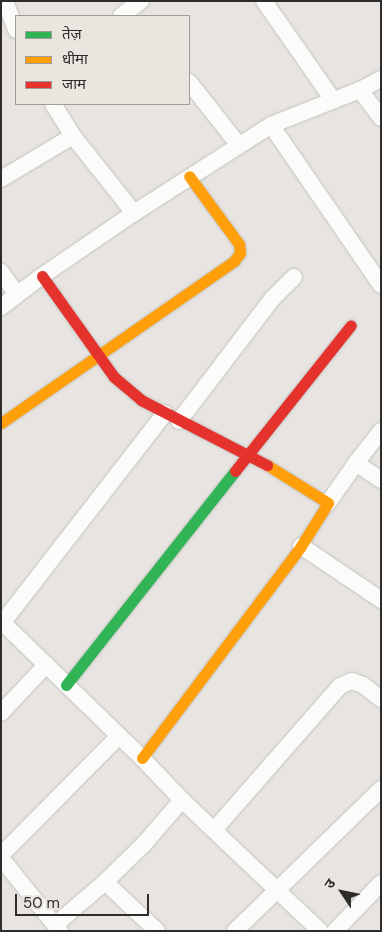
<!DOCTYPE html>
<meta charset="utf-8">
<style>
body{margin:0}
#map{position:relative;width:382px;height:932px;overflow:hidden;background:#e7e4e1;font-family:"DM Sans","Noto Sans Devanagari",sans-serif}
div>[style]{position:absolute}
.roads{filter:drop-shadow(0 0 1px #c3c2bf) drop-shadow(0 0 1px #c3c2bf)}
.street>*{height:16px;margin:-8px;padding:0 8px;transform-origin:8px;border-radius:8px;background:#fbfbfa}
.fast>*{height:11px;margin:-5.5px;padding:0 5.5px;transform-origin:5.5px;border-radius:5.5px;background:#30b455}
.slow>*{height:11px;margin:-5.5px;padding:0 5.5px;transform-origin:5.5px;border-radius:5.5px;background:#ff9f0a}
.jam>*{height:11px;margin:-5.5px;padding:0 5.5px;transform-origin:5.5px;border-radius:5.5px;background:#e5322d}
span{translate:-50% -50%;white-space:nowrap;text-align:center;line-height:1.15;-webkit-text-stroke:5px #eae5de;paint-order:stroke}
.frame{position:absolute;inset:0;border:2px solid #2e2c2a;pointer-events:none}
.legend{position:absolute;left:15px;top:15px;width:175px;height:90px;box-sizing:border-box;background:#eae5de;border:1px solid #9f9b96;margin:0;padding:6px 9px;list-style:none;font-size:15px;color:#2e2c2a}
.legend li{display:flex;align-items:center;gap:10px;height:25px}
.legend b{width:25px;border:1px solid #9f9b96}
.north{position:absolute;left:317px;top:867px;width:50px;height:50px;-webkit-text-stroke:4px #eae5de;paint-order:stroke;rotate:304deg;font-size:14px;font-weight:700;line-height:20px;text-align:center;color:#2e2c2a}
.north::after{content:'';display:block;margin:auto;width:18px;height:22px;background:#2e2c2a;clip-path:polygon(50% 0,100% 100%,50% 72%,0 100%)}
.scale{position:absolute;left:15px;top:894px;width:134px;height:22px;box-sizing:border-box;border:2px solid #2e2c2a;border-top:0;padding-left:6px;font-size:15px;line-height:18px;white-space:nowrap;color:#2e2c2a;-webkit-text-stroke:4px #eae5de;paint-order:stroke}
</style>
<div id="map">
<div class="roads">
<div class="street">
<i style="left:5px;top:1px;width:31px;rotate:69deg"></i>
<i style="left:264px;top:1px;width:121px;rotate:55.1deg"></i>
<i style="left:121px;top:16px;width:25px;rotate:-37deg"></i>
<i style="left:189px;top:82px;width:79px;rotate:51.7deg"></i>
<i style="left:360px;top:90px;width:35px;rotate:53deg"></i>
<i style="left:271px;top:125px;width:194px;rotate:55.5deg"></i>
<i style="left:1px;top:179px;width:84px;rotate:-30.8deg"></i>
<i style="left:73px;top:136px;width:38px;rotate:-122deg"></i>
<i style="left:134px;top:213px;width:163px;rotate:-32.7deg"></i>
<i style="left:271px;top:125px;width:96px;rotate:-21.5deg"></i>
<i style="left:360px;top:90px;width:24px;rotate:-28deg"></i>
<i style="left:1px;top:272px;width:28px;rotate:55deg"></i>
<i style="left:1px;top:307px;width:51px;rotate:-37.1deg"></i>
<i style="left:42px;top:276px;width:112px;rotate:-34.4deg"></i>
<i style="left:134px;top:213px;width:98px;rotate:-128.4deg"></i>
<i style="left:179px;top:421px;width:153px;rotate:-52.7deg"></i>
<i style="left:272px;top:299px;width:31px;rotate:-45deg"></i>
<i style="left:356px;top:463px;width:41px;rotate:-52deg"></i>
<i style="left:328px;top:503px;width:49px;rotate:-55deg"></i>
<i style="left:356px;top:463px;width:30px;rotate:34deg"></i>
<i style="left:301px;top:546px;width:97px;rotate:34deg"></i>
<i style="left:1px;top:621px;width:197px;rotate:44.2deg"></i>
<i style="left:142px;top:758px;width:58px;rotate:46.4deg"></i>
<i style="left:182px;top:800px;width:190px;rotate:43.5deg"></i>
<i style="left:3px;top:622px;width:264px;rotate:-52.2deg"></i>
<i style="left:1px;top:713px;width:66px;rotate:-46.8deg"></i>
<i style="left:214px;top:830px;width:191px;rotate:-48.8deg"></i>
<i style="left:340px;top:686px;width:13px;rotate:-23deg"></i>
<i style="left:352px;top:681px;width:12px;rotate:20deg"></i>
<i style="left:363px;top:685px;width:23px;rotate:38deg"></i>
<i style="left:1px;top:855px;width:166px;rotate:-45.2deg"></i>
<i style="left:1px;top:858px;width:94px;rotate:51.1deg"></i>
<i style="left:105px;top:882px;width:71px;rotate:43.3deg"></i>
<i style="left:55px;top:925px;width:66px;rotate:-40.7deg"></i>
<i style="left:105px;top:882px;width:54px;rotate:-44.3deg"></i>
<i style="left:144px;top:844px;width:58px;rotate:-49.2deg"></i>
<i style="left:235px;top:931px;width:204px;rotate:-44.2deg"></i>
<i style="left:335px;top:931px;width:66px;rotate:-46.2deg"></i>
</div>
<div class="fast">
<i style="left:66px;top:685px;width:273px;rotate:-51.7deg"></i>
</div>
<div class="slow">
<i style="left:1px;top:423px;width:284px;rotate:-34.8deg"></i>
<i style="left:234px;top:261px;width:10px;rotate:-53deg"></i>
<i style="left:240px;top:253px;width:9px;rotate:-96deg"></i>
<i style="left:239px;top:244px;width:84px;rotate:-126.3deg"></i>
<i style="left:142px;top:758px;width:265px;rotate:-53.1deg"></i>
<i style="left:301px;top:546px;width:51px;rotate:-57.9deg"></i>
<i style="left:328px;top:503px;width:72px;rotate:-148.1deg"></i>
</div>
<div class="jam">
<i style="left:42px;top:276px;width:124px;rotate:54.5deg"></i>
<i style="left:114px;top:377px;width:35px;rotate:40deg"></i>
<i style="left:141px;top:400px;width:142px;rotate:27.3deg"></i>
<i style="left:235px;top:471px;width:186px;rotate:-51.5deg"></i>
</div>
</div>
<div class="frame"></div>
<ul class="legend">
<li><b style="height:6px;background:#30b455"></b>तेज़</li>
<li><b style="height:6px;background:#ff9f0a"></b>धीमा</li>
<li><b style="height:6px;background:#e5322d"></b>जाम</li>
</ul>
<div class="north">उ</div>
<div class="scale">50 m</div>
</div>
